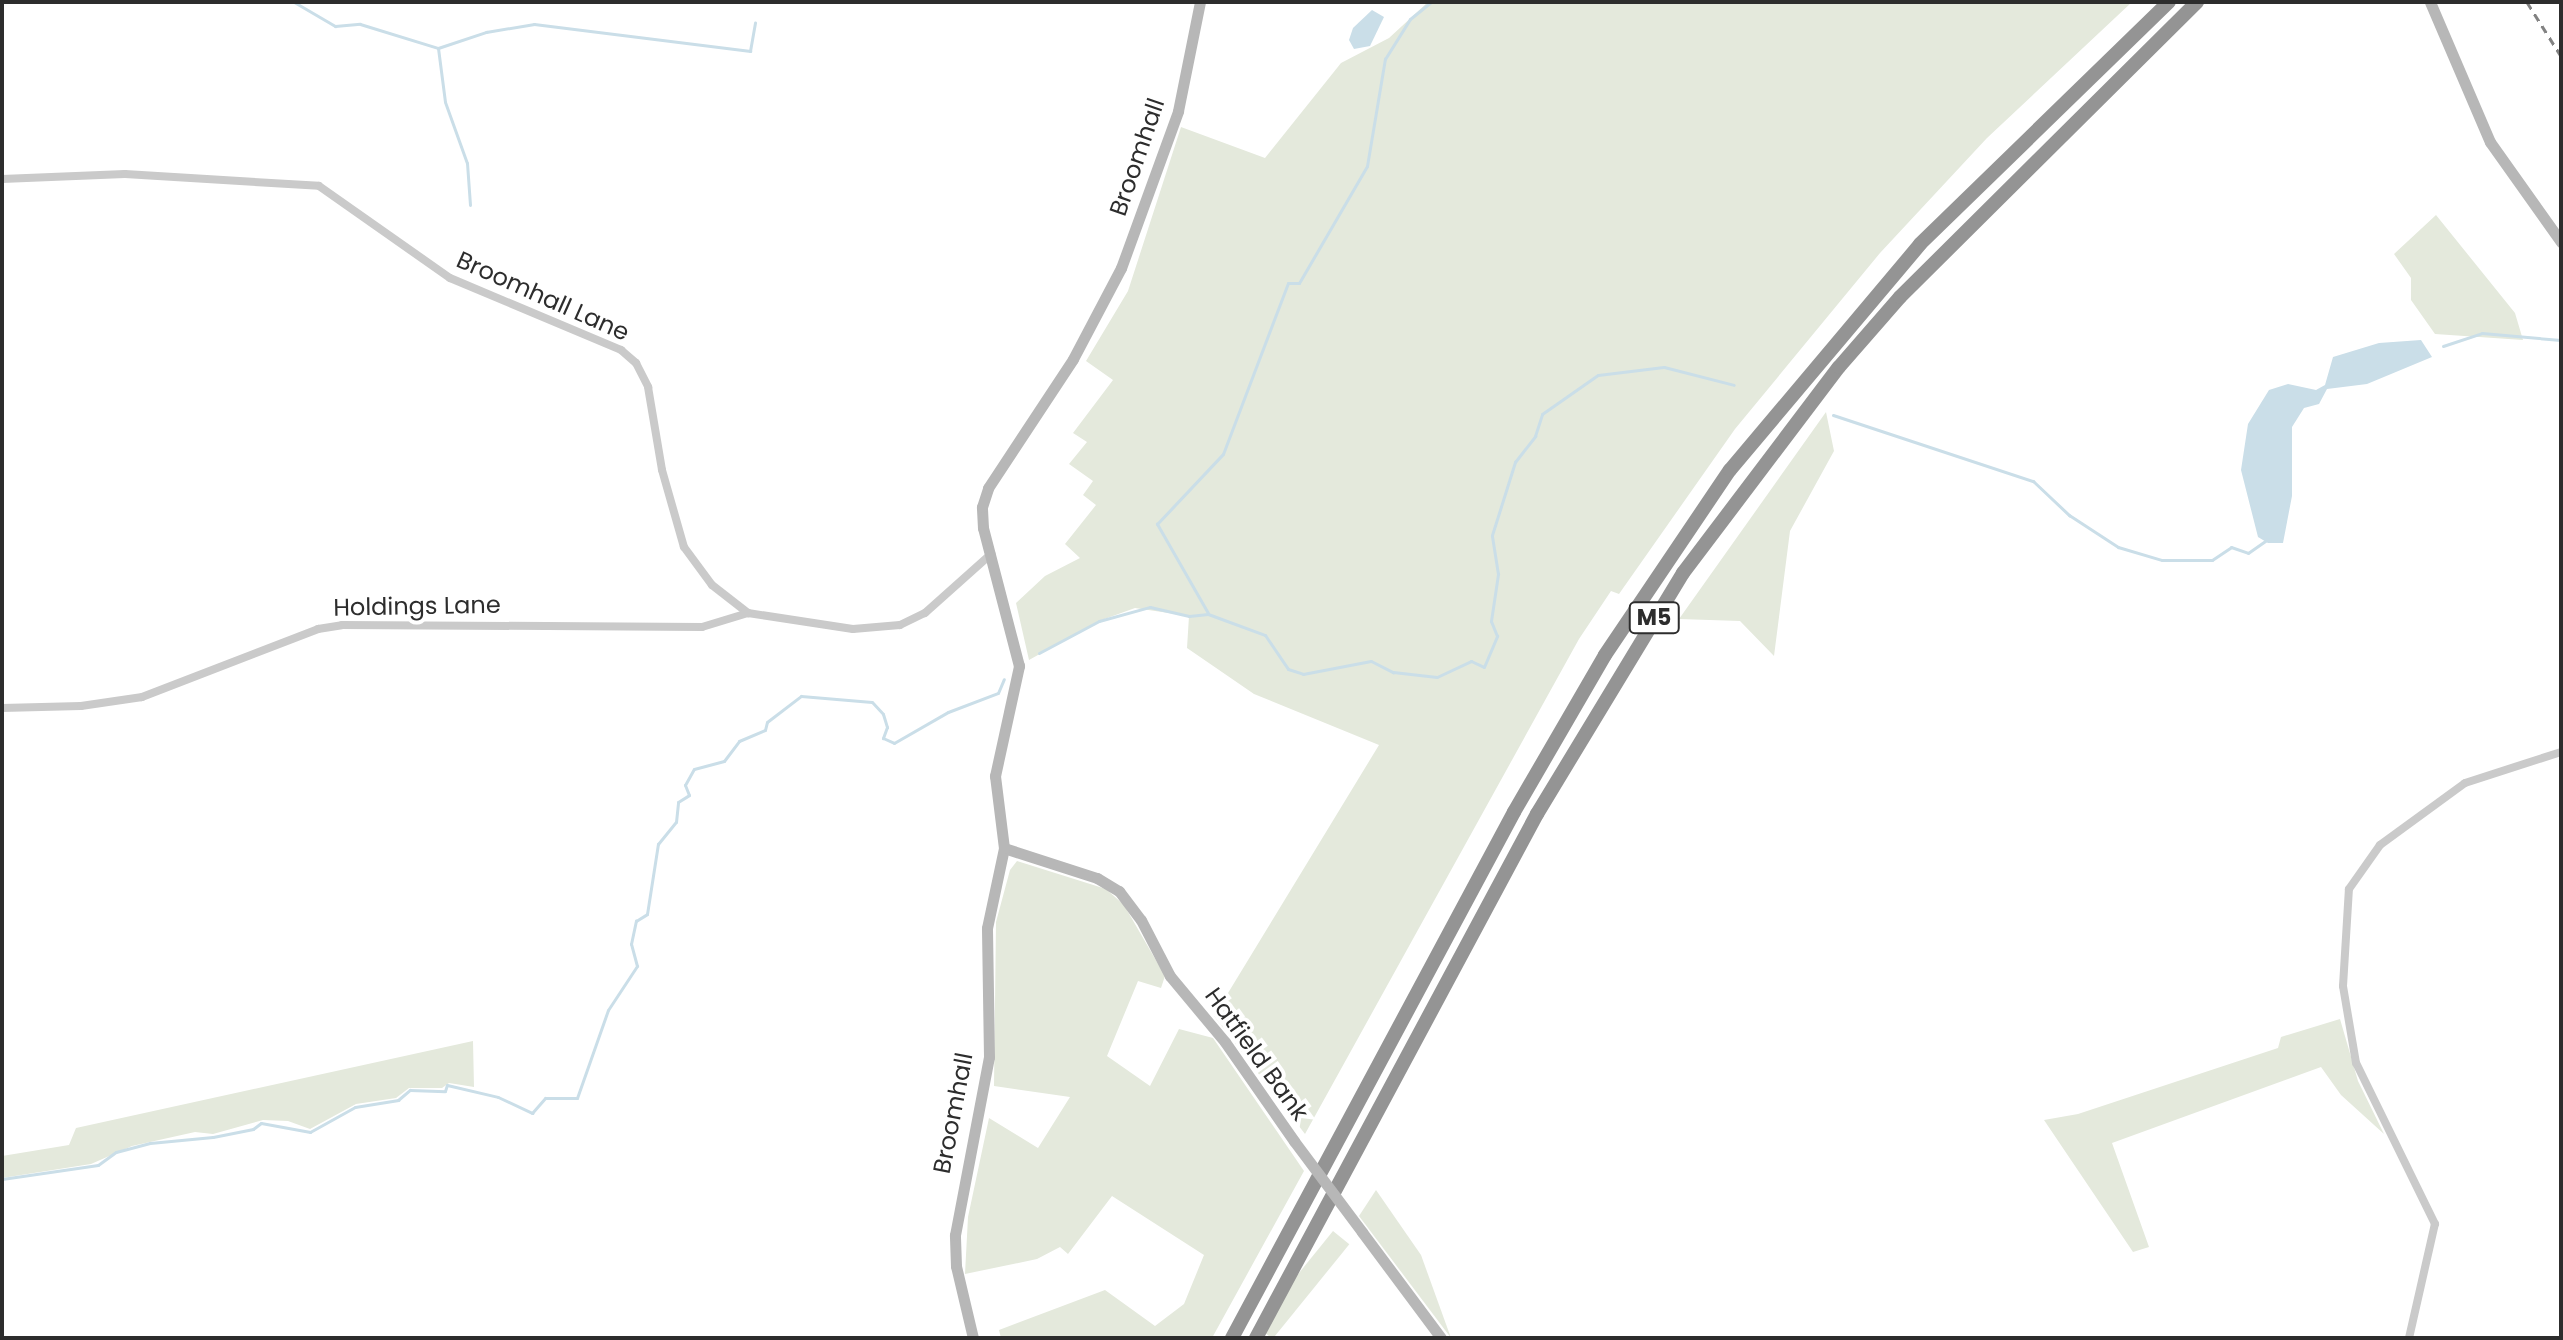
<!DOCTYPE html>
<style>
body{margin:0}
#map{position:relative;width:2563px;height:1340px;overflow:hidden;background:#fff;font-family:Poppins,sans-serif}
div>[style]{position:absolute}
.green>*{inset:0;background:#e4e9dc;transform-origin:0 0}
.water>*{inset:0;background:#cadee8}
.stream>*{height:3px;margin:-1.5px;padding:0 1.5px;transform-origin:1.5px;border-radius:1.5px;background:#cadee8}
.street>*{height:8px;margin:-4px;padding:0 4px;transform-origin:4px;border-radius:4px;background:#cacaca}
.secondary>*{height:11px;margin:-5.5px;padding:0 5.5px;transform-origin:5.5px;border-radius:5.5px;background:#b7b7b7}
.highway>*{height:14px;margin:-7px;padding:0 7px;transform-origin:7px;border-radius:7px;background:#949494}
.rail>*{height:3px;margin-top:-1.5px;transform-origin:0;background:repeating-linear-gradient(90deg,#828282 0 8px,transparent 0 14px)}
.secondary-bridge>*{height:11px;margin:-5.5px;padding:0 5.5px;transform-origin:5.5px;border-radius:5.5px;background:#b7b7b7}
span{translate:-50% -50%;white-space:nowrap;text-align:center;line-height:1.15;-webkit-text-stroke:8px #fff;paint-order:stroke}
.shield-label span{padding:2px 6px;background:#fff;border:2px solid;border-radius:6px;-webkit-text-stroke-width:0}
.shield-label{font-size:22px;color:#2d2d2d;font-weight:700}
.street-label{font-size:24px;color:#2d2d2d}
.frame{position:absolute;inset:0;border:4px solid #2d2d2d;pointer-events:none}
</style>
<div id="map">
<div class="green">
<i style="clip-path:polygon(1428px 2px,2132px 2px,1987px 138px,1880px 253px,1735px 429px,1619px 594px,1611px 591px,1579px 639px,1305px 1134px,1214px 1016px,1379px 745px,1254px 694px,1187px 648px,1189px 616px,1135px 608px,1099px 621px,1029px 660px,1016px 603px,1045px 576px,1080px 558px,1065px 544px,1096px 505px,1083px 495px,1093px 481px,1069px 464px,1087px 442px,1073px 433px,1113px 380px,1086px 361px,1128px 291px,1181px 127px,1265px 158px,1341px 63px,1389px 38px)"></i>
<i style="clip-path:polygon(2436px 215px,2515px 313px,2523px 340px,2435px 334px,2411px 300px,2411px 278px,2394px 254px)"></i>
<i style="clip-path:polygon(1826px 412px,1834px 451px,1790px 531px,1774px 656px,1740px 621px,1679px 619px)"></i>
<i style="clip-path:polygon(1017px 861px,1106px 889px,1124px 905px,1165px 976px,1161px 988px,1138px 981px,1107px 1056px,1150px 1086px,1179px 1029px,1213px 1038px,1304px 1171px,1212px 1338px,1001px 1338px,999px 1330px,1105px 1290px,1155px 1326px,1184px 1304px,1204px 1255px,1112px 1196px,1068px 1254px,1060px 1247px,1037px 1259px,965px 1274px,968px 1217px,989px 1118px,1038px 1148px,1070px 1097px,994px 1086px,996px 922px,1010px 870px)"></i>
<i style="clip-path:polygon(2340px 1019px,2358px 1081px,2384px 1134px,2341px 1095px,2321px 1067px,2112px 1143px,2149px 1247px,2133px 1252px,2044px 1120px,2078px 1114px,2278px 1048px,2281px 1037px)"></i>
<i style="clip-path:polygon(473px 1041px,474px 1087px,449px 1083px,442px 1088px,409px 1088px,396px 1098px,356px 1104px,310px 1129px,288px 1121px,263px 1120px,213px 1134px,195px 1132px,132px 1146px,91px 1164px,2px 1178px,2px 1156px,69px 1145px,76px 1128px)"></i>
<i style="clip-path:polygon(1376px 1190px,1421px 1255px,1451px 1338px,1359px 1216px)"></i>
<i style="left:1333px;top:1231px;width:21px;height:122px;rotate:39deg"></i>
</div>
<div class="water">
<i style="clip-path:polygon(1372px 10px,1384px 17px,1370px 46px,1354px 49px,1349px 40px,1353px 28px)"></i>
<i style="clip-path:polygon(2421px 340px,2432px 357px,2367px 384px,2327px 389px,2319px 404px,2304px 408px,2292px 427px,2292px 496px,2283px 543px,2268px 543px,2258px 537px,2241px 470px,2248px 424px,2269px 390px,2288px 384px,2316px 390px,2325px 385px,2333px 357px,2379px 343px)"></i>
</div>
<div class="stream">
<i style="left:294px;top:2px;width:48px;rotate:30.3deg"></i>
<i style="left:335px;top:26px;width:25px;rotate:-5deg"></i>
<i style="left:360px;top:24px;width:82px;rotate:17.1deg"></i>
<i style="left:438px;top:48px;width:54px;rotate:82.6deg"></i>
<i style="left:445px;top:102px;width:65px;rotate:70.2deg"></i>
<i style="left:467px;top:163px;width:42px;rotate:85.9deg"></i>
<i style="left:438px;top:48px;width:51px;rotate:-18.4deg"></i>
<i style="left:486px;top:32px;width:49px;rotate:-9.5deg"></i>
<i style="left:534px;top:24px;width:218px;rotate:7.1deg"></i>
<i style="left:750px;top:51px;width:29px;rotate:-80deg"></i>
<i style="left:2443px;top:346px;width:41px;rotate:-18.4deg"></i>
<i style="left:2482px;top:333px;width:79px;rotate:5.1deg"></i>
<i style="left:1833px;top:415px;width:211px;rotate:18.3deg"></i>
<i style="left:2033px;top:481px;width:50px;rotate:43.4deg"></i>
<i style="left:2069px;top:515px;width:59px;rotate:33.1deg"></i>
<i style="left:2118px;top:547px;width:46px;rotate:16.5deg"></i>
<i style="left:2162px;top:560px;width:50px"></i>
<i style="left:2212px;top:560px;width:23px;rotate:-34deg"></i>
<i style="left:2231px;top:547px;width:18px;rotate:19deg"></i>
<i style="left:2248px;top:553px;width:24px;rotate:-35deg"></i>
<i style="left:1208px;top:613px;width:103px;rotate:-119.8deg"></i>
<i style="left:1157px;top:524px;width:96px;rotate:-46.7deg"></i>
<i style="left:1223px;top:454px;width:183px;rotate:-69.2deg"></i>
<i style="left:1288px;top:283px;width:11px"></i>
<i style="left:1299px;top:283px;width:135px;rotate:-59.8deg"></i>
<i style="left:1367px;top:166px;width:109px;rotate:-80.5deg"></i>
<i style="left:1385px;top:59px;width:47px;rotate:-58deg"></i>
<i style="left:1410px;top:19px;width:27px;rotate:-39deg"></i>
<i style="left:1039px;top:653px;width:68px;rotate:-28.1deg"></i>
<i style="left:1099px;top:621px;width:53px;rotate:-15.4deg"></i>
<i style="left:1150px;top:607px;width:40px;rotate:13deg"></i>
<i style="left:1189px;top:616px;width:19px;rotate:-6deg"></i>
<i style="left:1208px;top:614px;width:61px;rotate:20.2deg"></i>
<i style="left:1265px;top:635px;width:41px;rotate:55.9deg"></i>
<i style="left:1288px;top:669px;width:16px;rotate:18deg"></i>
<i style="left:1303px;top:674px;width:69px;rotate:-10.8deg"></i>
<i style="left:1371px;top:661px;width:25px;rotate:27deg"></i>
<i style="left:1393px;top:672px;width:44px;rotate:6.5deg"></i>
<i style="left:1437px;top:677px;width:38px;rotate:-25deg"></i>
<i style="left:1471px;top:661px;width:14px;rotate:25deg"></i>
<i style="left:1484px;top:667px;width:34px;rotate:-67deg"></i>
<i style="left:1497px;top:636px;width:16px;rotate:-112deg"></i>
<i style="left:1491px;top:621px;width:48px;rotate:-81.5deg"></i>
<i style="left:1498px;top:574px;width:39px;rotate:-99deg"></i>
<i style="left:1492px;top:535px;width:77px;rotate:-72.5deg"></i>
<i style="left:1515px;top:462px;width:33px;rotate:-52deg"></i>
<i style="left:1535px;top:436px;width:23px;rotate:-72deg"></i>
<i style="left:1542px;top:414px;width:68px;rotate:-34.9deg"></i>
<i style="left:1598px;top:375px;width:66px;rotate:-6.9deg"></i>
<i style="left:1664px;top:367px;width:72px;rotate:14.4deg"></i>
<i style="left:2px;top:1179px;width:97px;rotate:-8.3deg"></i>
<i style="left:98px;top:1165px;width:22px;rotate:-36deg"></i>
<i style="left:116px;top:1152px;width:35px;rotate:-15deg"></i>
<i style="left:150px;top:1143px;width:63px;rotate:-5.4deg"></i>
<i style="left:213px;top:1137px;width:41px;rotate:-11.3deg"></i>
<i style="left:253px;top:1129px;width:10px;rotate:-37deg"></i>
<i style="left:261px;top:1123px;width:50px;rotate:10.4deg"></i>
<i style="left:310px;top:1132px;width:51px;rotate:-29.1deg"></i>
<i style="left:355px;top:1107px;width:44px;rotate:-9.2deg"></i>
<i style="left:398px;top:1100px;width:16px;rotate:-40deg"></i>
<i style="left:410px;top:1090px;width:35px;rotate:2deg"></i>
<i style="left:445px;top:1091px;width:6px;rotate:-72deg"></i>
<i style="left:447px;top:1085px;width:52px;rotate:13.2deg"></i>
<i style="left:498px;top:1097px;width:38px;rotate:25deg"></i>
<i style="left:532px;top:1113px;width:20px;rotate:-49deg"></i>
<i style="left:545px;top:1098px;width:32px"></i>
<i style="left:577px;top:1098px;width:93px;rotate:-70.6deg"></i>
<i style="left:608px;top:1010px;width:53px;rotate:-56.6deg"></i>
<i style="left:637px;top:966px;width:23px;rotate:-105deg"></i>
<i style="left:631px;top:944px;width:24px;rotate:-78deg"></i>
<i style="left:636px;top:921px;width:13px;rotate:-32deg"></i>
<i style="left:647px;top:914px;width:71px;rotate:-81.1deg"></i>
<i style="left:658px;top:844px;width:28px;rotate:-51deg"></i>
<i style="left:676px;top:822px;width:20px;rotate:-84deg"></i>
<i style="left:678px;top:802px;width:13px;rotate:-32deg"></i>
<i style="left:689px;top:795px;width:11px;rotate:-112deg"></i>
<i style="left:685px;top:785px;width:18px;rotate:-61deg"></i>
<i style="left:694px;top:769px;width:31px;rotate:-15deg"></i>
<i style="left:724px;top:761px;width:25px;rotate:-53deg"></i>
<i style="left:739px;top:741px;width:28px;rotate:-23deg"></i>
<i style="left:765px;top:730px;width:8px;rotate:-76deg"></i>
<i style="left:767px;top:722px;width:43px;rotate:-37.4deg"></i>
<i style="left:801px;top:696px;width:71px;rotate:4.8deg"></i>
<i style="left:872px;top:702px;width:16px;rotate:47deg"></i>
<i style="left:883px;top:714px;width:14px;rotate:73deg"></i>
<i style="left:887px;top:727px;width:12px;rotate:110deg"></i>
<i style="left:883px;top:738px;width:12px;rotate:24deg"></i>
<i style="left:894px;top:743px;width:62px;rotate:-29.9deg"></i>
<i style="left:948px;top:712px;width:53px;rotate:-20.8deg"></i>
<i style="left:998px;top:693px;width:15px;rotate:-67deg"></i>
</div>
<div class="street">
<i style="left:2px;top:179px;width:123px;rotate:-2.3deg"></i>
<i style="left:125px;top:174px;width:194px;rotate:3.5deg"></i>
<i style="left:319px;top:186px;width:160px;rotate:35.1deg"></i>
<i style="left:450px;top:278px;width:186px;rotate:22.8deg"></i>
<i style="left:621px;top:350px;width:20px;rotate:41deg"></i>
<i style="left:636px;top:363px;width:27px;rotate:63deg"></i>
<i style="left:648px;top:387px;width:84px;rotate:80.4deg"></i>
<i style="left:662px;top:470px;width:80px;rotate:74.1deg"></i>
<i style="left:684px;top:547px;width:47px;rotate:53.6deg"></i>
<i style="left:712px;top:585px;width:46px;rotate:37.9deg"></i>
<i style="left:748px;top:613px;width:106px;rotate:8.7deg"></i>
<i style="left:853px;top:629px;width:47px;rotate:-4.9deg"></i>
<i style="left:900px;top:625px;width:28px;rotate:-26deg"></i>
<i style="left:925px;top:613px;width:89px;rotate:-41.8deg"></i>
<i style="left:2px;top:708px;width:79px;rotate:-1.5deg"></i>
<i style="left:81px;top:706px;width:62px;rotate:-8.4deg"></i>
<i style="left:142px;top:697px;width:189px;rotate:-21.1deg"></i>
<i style="left:318px;top:629px;width:24px;rotate:-9deg"></i>
<i style="left:342px;top:625px;width:360px;rotate:0.3deg"></i>
<i style="left:702px;top:627px;width:48px;rotate:-16.9deg"></i>
<i style="left:2409px;top:1338px;width:117px;rotate:-77.2deg"></i>
<i style="left:2435px;top:1224px;width:179px;rotate:-116.1deg"></i>
<i style="left:2356px;top:1063px;width:78px;rotate:-99.6deg"></i>
<i style="left:2343px;top:986px;width:97px;rotate:-86.5deg"></i>
<i style="left:2349px;top:889px;width:54px;rotate:-54.8deg"></i>
<i style="left:2380px;top:845px;width:105px;rotate:-36.1deg"></i>
<i style="left:2465px;top:783px;width:101px;rotate:-17.9deg"></i>
</div>
<div class="secondary">
<i style="left:2430px;top:2px;width:152px;rotate:66.8deg"></i>
<i style="left:2490px;top:142px;width:123px;rotate:54.6deg"></i>
<i style="left:1004px;top:848px;width:98px;rotate:17.9deg"></i>
<i style="left:1097px;top:878px;width:26px;rotate:31deg"></i>
<i style="left:1119px;top:891px;width:36px;rotate:53deg"></i>
<i style="left:1141px;top:920px;width:63px;rotate:62.6deg"></i>
<i style="left:1170px;top:976px;width:86px;rotate:50.2deg"></i>
<i style="left:1225px;top:1042px;width:121px;rotate:55.1deg"></i>
<i style="left:1362px;top:1232px;width:132px;rotate:53.3deg"></i>
<i style="left:973px;top:1338px;width:74px;rotate:-103.3deg"></i>
<i style="left:956px;top:1266px;width:31px;rotate:-92deg"></i>
<i style="left:955px;top:1235px;width:181px;rotate:-79.2deg"></i>
<i style="left:989px;top:1057px;width:129px;rotate:-90.9deg"></i>
<i style="left:987px;top:928px;width:82px;rotate:-78deg"></i>
<i style="left:1004px;top:848px;width:73px;rotate:-97.1deg"></i>
<i style="left:995px;top:776px;width:113px;rotate:-77.7deg"></i>
<i style="left:1019px;top:666px;width:143px;rotate:-104.6deg"></i>
<i style="left:983px;top:528px;width:21px;rotate:-93deg"></i>
<i style="left:982px;top:507px;width:20px;rotate:-72deg"></i>
<i style="left:988px;top:488px;width:154px;rotate:-56.6deg"></i>
<i style="left:1073px;top:359px;width:103px;rotate:-62.2deg"></i>
<i style="left:1121px;top:268px;width:167px;rotate:-70deg"></i>
<i style="left:1178px;top:111px;width:111px;rotate:-78.6deg"></i>
</div>
<div class="highway">
<i style="left:1232px;top:1338px;width:597px;rotate:-61.8deg"></i>
<i style="left:1514px;top:812px;width:181px;rotate:-59.9deg"></i>
<i style="left:1605px;top:655px;width:223px;rotate:-56deg"></i>
<i style="left:1730px;top:470px;width:295px;rotate:-49.9deg"></i>
<i style="left:1920px;top:244px;width:347px;rotate:-44.2deg"></i>
<i style="left:1256px;top:1338px;width:595px;rotate:-61.8deg"></i>
<i style="left:1537px;top:814px;width:282px;rotate:-58.8deg"></i>
<i style="left:1683px;top:573px;width:258px;rotate:-52.9deg"></i>
<i style="left:1839px;top:367px;width:93px;rotate:-48.9deg"></i>
<i style="left:1900px;top:297px;width:419px;rotate:-44.8deg"></i>
</div>
<div class="rail">
<i style="left:2527px;top:2px;width:64px;rotate:57.8deg"></i>
</div>
<div class="secondary-bridge">
<i style="left:1294px;top:1141px;width:114px;rotate:53.2deg"></i>
</div>
<div class="shield-label">
<span style="left:1654px;top:618px">M5</span>
</div>
<div class="street-label">
<span style="left:1137px;top:157px;rotate:-71deg">Broomhall</span>
<span style="left:543px;top:296px;rotate:24deg">Broomhall Lane</span>
<span style="left:417px;top:606px;rotate:-1deg">Holdings Lane</span>
<span style="left:1257px;top:1054px;rotate:54deg">Hatfield Bank</span>
<span style="left:953px;top:1113px;rotate:-79deg">Broomhall</span>
</div>
<div class="frame"></div>
</div>
